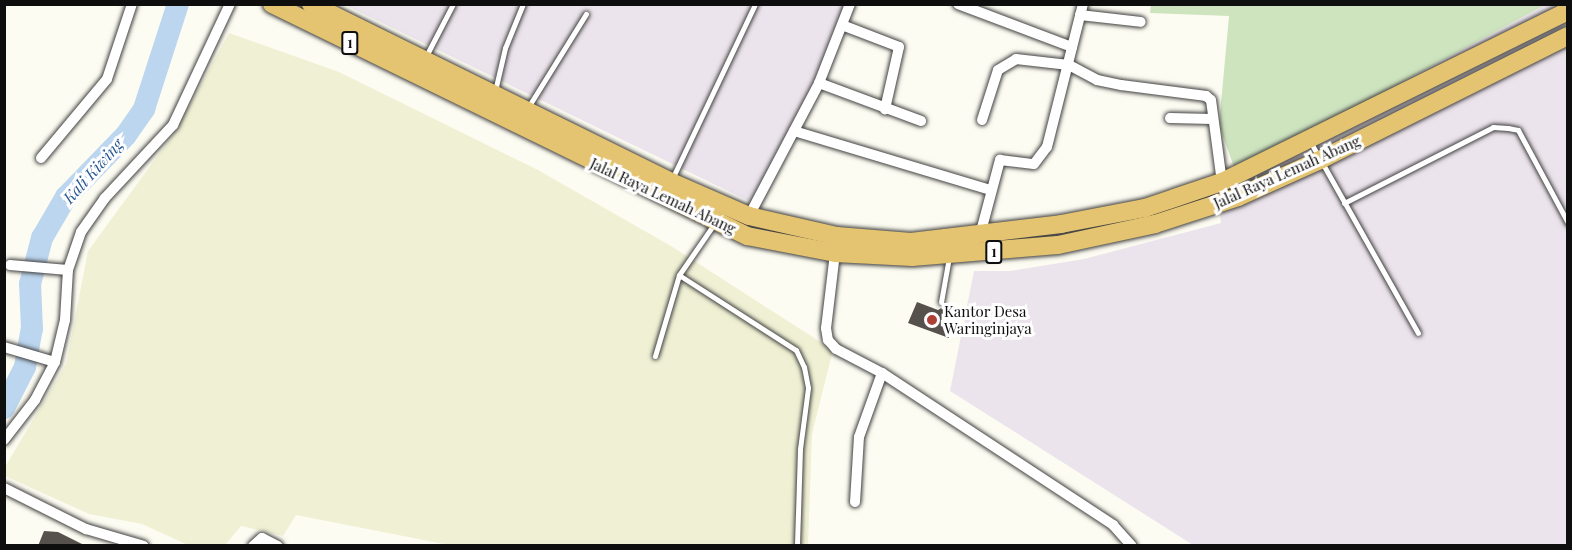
<!DOCTYPE html>
<style>
body{margin:0}
#map{position:relative;width:1572px;height:550px;overflow:hidden;background:#fdfcf2;font-family:"Playfair Display",serif}
div>[style]{position:absolute}
.industrial>*{inset:0;background:#ece4ec}
.farmland>*{inset:0;background:#f0f1d4}
.green>*{inset:0;background:#cee4bf}
.river>*{height:22px;margin:-11px;padding:0 11px;transform-origin:11px;border-radius:11px;background:#bcd6ef}
.building>*{inset:0;background:#56514c}
.roads{filter:drop-shadow(0 0 2px #414141) drop-shadow(0 0 2px #414141)}
.service>*{height:5px;margin:-2.5px;padding:0 2.5px;transform-origin:2.5px;border-radius:2.5px;background:#fff}
.minor>*{height:10px;margin:-5px;padding:0 5px;transform-origin:5px;border-radius:5px;background:#fff}
.trunk>*{height:18px;margin:-9px;padding:0 9px;transform-origin:9px;border-radius:9px;background:#e4c371}
.dots>*{width:16px;height:16px;translate:-50% -50%;box-sizing:border-box;border:3px solid #fff;border-radius:50%}
span{translate:-50% -50%;white-space:nowrap;text-align:center;line-height:1.15;-webkit-text-stroke:6px #fff;paint-order:stroke}
.shield-label span{padding:2px 4px;background:#fff;border:2px solid;border-radius:4px;-webkit-text-stroke-width:0}
.shield-label{font-size:14px;color:#0e0e0e;font-weight:700}
.street-label{font-size:15px;color:#0e0e0e}
.poi-label{font-size:15px;color:#0e0e0e}
.left{translate:0 -50%;text-align:left}
.water-label{font-size:16px;color:#275791;font-style:italic}
.frame{position:absolute;inset:0;border:6px solid #0e0e0e;pointer-events:none}
</style>
<div id="map">
<div class="industrial">
<i style="clip-path:polygon(345px 5px,850px 5px,757px 205px)"></i>
<i style="clip-path:polygon(1545px 5px,1567px 5px,1567px 545px,1193px 545px,950px 391px,974px 271px,1010px 271px,1084px 259px,1221px 223px,1215px 173px,1254px 162px)"></i>
</div>
<div class="farmland">
<i style="clip-path:polygon(229px 33px,339px 72px,538px 170px,671px 246px,833px 350px,812px 434px,808px 545px,812px 545px,449px 545px,296px 515px,283px 536px,241px 526px,225px 545px,188px 545px,142px 524px,89px 514px,5px 476px,5px 467px,66px 364px,88px 251px,175px 132px)"></i>
</div>
<div class="green">
<i style="clip-path:polygon(1151px 4px,1545px 5px,1254px 162px,1234px 167px,1219px 125px,1229px 16px,1150px 13px)"></i>
</div>
<div class="river">
<i style="left:4px;top:408px;width:46px;rotate:-62.9deg"></i>
<i style="left:25px;top:367px;width:39px;rotate:-80deg"></i>
<i style="left:32px;top:329px;width:45px;rotate:-92.5deg"></i>
<i style="left:30px;top:284px;width:48px;rotate:-75.4deg"></i>
<i style="left:42px;top:238px;width:48px;rotate:-59.7deg"></i>
<i style="left:66px;top:197px;width:86px;rotate:-45.9deg"></i>
<i style="left:126px;top:135px;width:32px;rotate:-55deg"></i>
<i style="left:144px;top:109px;width:110px;rotate:-72.1deg"></i>
</div>
<div class="building">
<i style="clip-path:polygon(917px 302px,938px 310px,943px 307px,951px 310px,950px 314px,956px 317px,949px 338px,908px 323px)"></i>
<i style="clip-path:polygon(44px 531px,58px 532px,86px 546px,38px 546px)"></i>
</div>
<div class="roads">
<div class="service">
<i style="left:425px;top:58px;width:61px;rotate:-62.6deg"></i>
<i style="left:495px;top:91px;width:44px;rotate:-76.9deg"></i>
<i style="left:505px;top:48px;width:48px;rotate:-67.8deg"></i>
<i style="left:527px;top:109px;width:112px;rotate:-58.2deg"></i>
<i style="left:1311px;top:143px;width:218px;rotate:60.6deg"></i>
<i style="left:672px;top:179px;width:194px;rotate:-64.6deg"></i>
<i style="left:1344px;top:203px;width:167px;rotate:-27deg"></i>
<i style="left:1493px;top:127px;width:15px;rotate:4deg"></i>
<i style="left:1508px;top:128px;width:10px;rotate:11deg"></i>
<i style="left:1518px;top:130px;width:106px;rotate:61.7deg"></i>
<i style="left:679px;top:275px;width:139px;rotate:32.7deg"></i>
<i style="left:796px;top:350px;width:19px;rotate:65deg"></i>
<i style="left:804px;top:367px;width:21px;rotate:79deg"></i>
<i style="left:808px;top:388px;width:62px;rotate:97.5deg"></i>
<i style="left:800px;top:449px;width:97px;rotate:91.8deg"></i>
<i style="left:941px;top:302px;width:46px;rotate:-79.9deg"></i>
<i style="left:655px;top:356px;width:84px;rotate:-73.5deg"></i>
<i style="left:679px;top:275px;width:62px;rotate:-55.5deg"></i>
</div>
<div class="minor">
<i style="left:958px;top:4px;width:122px;rotate:20.7deg"></i>
<i style="left:1080px;top:15px;width:61px;rotate:6.5deg"></i>
<i style="left:842px;top:25px;width:61px;rotate:21.1deg"></i>
<i style="left:899px;top:47px;width:64px;rotate:102.7deg"></i>
<i style="left:819px;top:83px;width:109px;rotate:20.4deg"></i>
<i style="left:1170px;top:118px;width:42px;rotate:1.4deg"></i>
<i style="left:982px;top:120px;width:52px;rotate:-72.3deg"></i>
<i style="left:998px;top:70px;width:21px;rotate:-31deg"></i>
<i style="left:1016px;top:59px;width:53px;rotate:6.5deg"></i>
<i style="left:1069px;top:65px;width:32px;rotate:28deg"></i>
<i style="left:1097px;top:80px;width:25px;rotate:12deg"></i>
<i style="left:1121px;top:85px;width:86px;rotate:7.4deg"></i>
<i style="left:1206px;top:96px;width:6px;rotate:39deg"></i>
<i style="left:1211px;top:100px;width:83px;rotate:82.4deg"></i>
<i style="left:794px;top:131px;width:206px;rotate:16.7deg"></i>
<i style="left:41px;top:158px;width:103px;rotate:-50.1deg"></i>
<i style="left:107px;top:79px;width:79px;rotate:-71.6deg"></i>
<i style="left:749px;top:216px;width:150px;rotate:-62.2deg"></i>
<i style="left:819px;top:83px;width:85px;rotate:-68.6deg"></i>
<i style="left:980px;top:235px;width:78px;rotate:-75.1deg"></i>
<i style="left:1000px;top:160px;width:34px;rotate:7deg"></i>
<i style="left:1034px;top:164px;width:21px;rotate:-53deg"></i>
<i style="left:1047px;top:147px;width:147px;rotate:-75.9deg"></i>
<i style="left:835px;top:253px;width:76px;rotate:96.8deg"></i>
<i style="left:826px;top:328px;width:12px;rotate:81deg"></i>
<i style="left:828px;top:340px;width:12px;rotate:48deg"></i>
<i style="left:836px;top:349px;width:52px;rotate:27.6deg"></i>
<i style="left:882px;top:373px;width:277px;rotate:33.3deg"></i>
<i style="left:1113px;top:525px;width:28px;rotate:48deg"></i>
<i style="left:10px;top:265px;width:58px;rotate:4.9deg"></i>
<i style="left:4px;top:347px;width:53px;rotate:16.4deg"></i>
<i style="left:4px;top:440px;width:51px;rotate:-52.2deg"></i>
<i style="left:35px;top:400px;width:43px;rotate:-62.2deg"></i>
<i style="left:55px;top:362px;width:43px;rotate:-76.6deg"></i>
<i style="left:65px;top:320px;width:50px;rotate:-86.6deg"></i>
<i style="left:68px;top:270px;width:40px;rotate:-71.1deg"></i>
<i style="left:81px;top:232px;width:42px;rotate:-54.8deg"></i>
<i style="left:105px;top:198px;width:100px;rotate:-47deg"></i>
<i style="left:173px;top:125px;width:134px;rotate:-64.8deg"></i>
<i style="left:4px;top:488px;width:92px;rotate:26.6deg"></i>
<i style="left:86px;top:529px;width:60px;rotate:16.3deg"></i>
<i style="left:855px;top:502px;width:65px;rotate:-86.5deg"></i>
<i style="left:859px;top:437px;width:68px;rotate:-70.2deg"></i>
<i style="left:253px;top:546px;width:12px;rotate:-42deg"></i>
<i style="left:262px;top:538px;width:18px;rotate:27deg"></i>
</div>
<div class="trunk">
<i style="left:272px;top:4px;width:529px;rotate:26.03deg"></i>
<i style="left:747px;top:236px;width:90px;rotate:10.9deg"></i>
<i style="left:835px;top:253px;width:77px;rotate:3deg"></i>
<i style="left:912px;top:257px;width:146px;rotate:-4.7deg"></i>
<i style="left:1058px;top:245px;width:99px;rotate:-12.2deg"></i>
<i style="left:1155px;top:224px;width:87px;rotate:-18deg"></i>
<i style="left:1238px;top:197px;width:90px;rotate:-24.3deg"></i>
<i style="left:1320px;top:160px;width:277px;rotate:-26.6deg"></i>
<i style="left:311px;top:4px;width:402px;rotate:26.3deg"></i>
<i style="left:671px;top:182px;width:85px;rotate:23.6deg"></i>
<i style="left:749px;top:216px;width:90px;rotate:12.8deg"></i>
<i style="left:837px;top:236px;width:74px;rotate:4.6deg"></i>
<i style="left:911px;top:242px;width:151px;rotate:-6.8deg"></i>
<i style="left:1061px;top:224px;width:86px;rotate:-10.8deg"></i>
<i style="left:1145px;top:208px;width:81px;rotate:-18.7deg"></i>
<i style="left:1222px;top:182px;width:386px;rotate:-26.3deg"></i>
</div>
</div>
<div class="dots">
<i style="left:932px;top:320px;background:#ad3f37"></i>
</div>
<div class="shield-label">
<span style="left:350px;top:43px">1</span>
<span style="left:994px;top:252px">1</span>
</div>
<div class="street-label">
<span style="left:1287px;top:172px;rotate:-24deg">Jalal Raya Lemah Abang</span>
<span style="left:663px;top:196px;rotate:25deg">Jalal Raya Lemah Abang</span>
</div>
<div class="poi-label">
<span class="left" style="left:944px;top:320px">Kantor Desa<br>Waringinjaya</span>
</div>
<div class="water-label">
<span style="left:93px;top:171px;rotate:-48deg">Kali Kiwing</span>
</div>
<div class="frame"></div>
</div>
